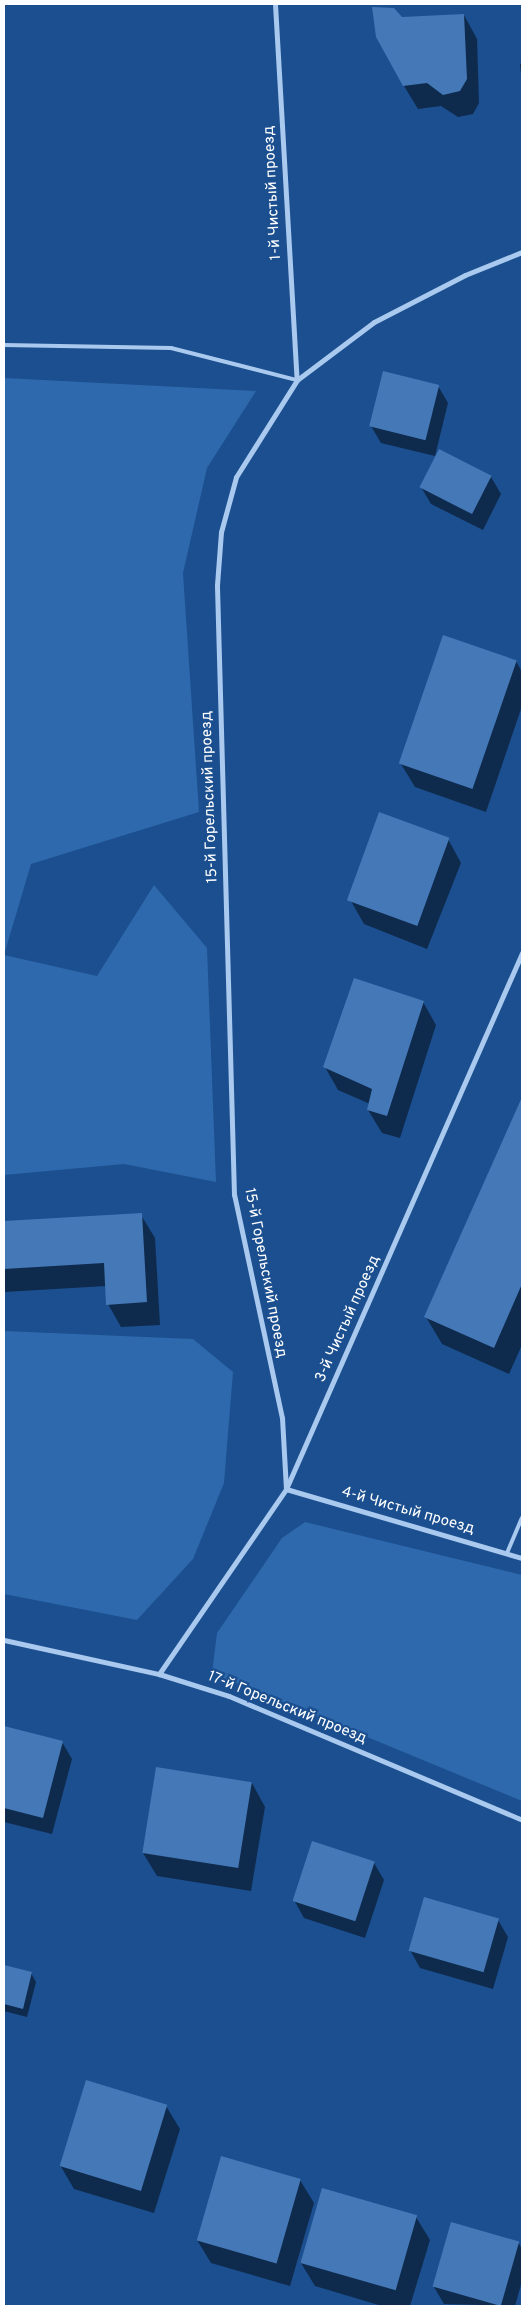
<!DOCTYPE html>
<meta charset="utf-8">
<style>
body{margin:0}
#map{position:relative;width:526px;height:2310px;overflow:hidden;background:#1b4f8f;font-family:Overpass,sans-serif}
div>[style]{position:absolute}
.green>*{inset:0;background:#2e69ad}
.shadow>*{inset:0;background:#0007}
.building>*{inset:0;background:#4478b7;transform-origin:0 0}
.lane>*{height:4px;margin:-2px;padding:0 2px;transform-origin:2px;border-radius:2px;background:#a9c9ee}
.street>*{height:5px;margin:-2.5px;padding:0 2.5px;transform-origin:2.5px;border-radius:2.5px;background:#a9c9ee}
span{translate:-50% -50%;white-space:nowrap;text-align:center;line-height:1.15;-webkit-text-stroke:4.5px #1b4f8f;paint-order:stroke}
.street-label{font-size:15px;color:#fff}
.frame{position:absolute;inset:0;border:5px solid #fff;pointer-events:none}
</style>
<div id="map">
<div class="green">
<i style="clip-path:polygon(4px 378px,256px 391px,207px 468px,183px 573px,199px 812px,31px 864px,4px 955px,97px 976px,154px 885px,207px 948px,216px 1182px,124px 1164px,4px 1175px)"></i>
<i style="clip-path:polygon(4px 1331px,193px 1339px,233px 1372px,224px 1483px,193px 1559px,137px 1620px,4px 1594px)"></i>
<i style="clip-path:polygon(305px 1522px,522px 1575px,522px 1801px,212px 1673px,217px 1633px,282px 1538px)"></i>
</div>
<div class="shadow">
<i style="clip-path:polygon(464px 15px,477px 39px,479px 103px,473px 114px,458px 117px,441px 106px,418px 109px,404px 86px)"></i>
<i style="clip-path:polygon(522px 63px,522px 84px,520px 64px)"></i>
<i style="clip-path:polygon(438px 386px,448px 403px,435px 456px,381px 443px,371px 426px)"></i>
<i style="clip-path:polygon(491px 477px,501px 494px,483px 530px,431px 504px,421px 487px)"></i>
<i style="clip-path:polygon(516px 661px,522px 672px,522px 706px,486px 812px,415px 787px,401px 764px)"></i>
<i style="clip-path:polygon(448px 839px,461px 863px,427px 949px,364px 924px,351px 901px)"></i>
<i style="clip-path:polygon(423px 1002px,436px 1025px,400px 1138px,382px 1133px,368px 1110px,370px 1104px,338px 1090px,325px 1067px)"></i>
<i style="clip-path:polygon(522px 1100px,522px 1345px,509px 1374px,442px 1344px,426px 1317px)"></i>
<i style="clip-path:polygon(141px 1215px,155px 1238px,160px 1325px,121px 1327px,108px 1304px,106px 1286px,4px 1292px,4px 1222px)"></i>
<i style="clip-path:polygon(4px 1727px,62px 1742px,72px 1759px,52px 1834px,4px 1822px)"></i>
<i style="clip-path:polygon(252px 1783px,265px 1807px,251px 1891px,157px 1876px,143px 1853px)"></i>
<i style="clip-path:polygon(374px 1863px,384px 1880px,365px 1938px,304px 1918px,294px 1900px)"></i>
<i style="clip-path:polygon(498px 1920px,508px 1937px,493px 1989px,420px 1968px,410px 1950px)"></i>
<i style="clip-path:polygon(4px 1967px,31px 1973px,36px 1982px,27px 2017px,4px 2011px)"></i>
<i style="clip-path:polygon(166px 2106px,180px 2129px,154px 2213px,74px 2189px,60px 2165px)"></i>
<i style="clip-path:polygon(300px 2180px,314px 2203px,290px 2286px,211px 2263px,197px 2240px)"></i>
<i style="clip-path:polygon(416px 2217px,430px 2240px,410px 2306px,382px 2306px,315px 2286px,301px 2263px)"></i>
<i style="clip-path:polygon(518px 2242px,522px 2249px,522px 2281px,515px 2306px,444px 2304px,434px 2287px)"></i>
</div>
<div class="building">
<i style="clip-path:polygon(372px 7px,394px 8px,402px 17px,464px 14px,467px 79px,460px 91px,443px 95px,427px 83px,403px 86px,376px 37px)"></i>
<i style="left:383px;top:371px;width:58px;height:57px;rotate:14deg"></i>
<i style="left:439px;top:449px;width:59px;height:43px;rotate:27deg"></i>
<i style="left:443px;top:635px;width:78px;height:136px;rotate:19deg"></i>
<i style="left:379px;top:812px;width:75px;height:94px;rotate:20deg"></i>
<i style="clip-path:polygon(354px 978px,424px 1001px,387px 1116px,367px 1110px,372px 1089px,323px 1067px)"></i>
<i style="clip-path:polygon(522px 1097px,522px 1284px,494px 1348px,424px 1317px)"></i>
<i style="clip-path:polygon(142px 1213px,147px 1302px,106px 1305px,104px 1263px,4px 1269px,4px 1221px)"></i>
<i style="clip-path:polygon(4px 1726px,63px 1741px,43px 1818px,4px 1808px)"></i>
<i style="left:156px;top:1767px;width:97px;height:87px;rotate:9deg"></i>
<i style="left:312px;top:1841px;width:66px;height:63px;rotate:18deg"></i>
<i style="left:424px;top:1897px;width:78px;height:56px;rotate:16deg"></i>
<i style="clip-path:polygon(4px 1965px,32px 1972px,23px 2009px,4px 2004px)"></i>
<i style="left:86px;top:2080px;width:85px;height:90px;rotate:17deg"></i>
<i style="left:221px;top:2156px;width:83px;height:88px;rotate:16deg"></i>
<i style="left:322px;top:2188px;width:99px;height:78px;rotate:16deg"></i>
<i style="left:451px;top:2222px;width:71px;height:67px;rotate:16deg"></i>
</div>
<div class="lane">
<i style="left:4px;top:345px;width:167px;rotate:1deg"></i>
<i style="left:171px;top:348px;width:130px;rotate:14.3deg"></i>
<i style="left:507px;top:1553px;width:38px;rotate:-67deg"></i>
</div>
<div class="street">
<i style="left:275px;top:4px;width:377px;rotate:86.7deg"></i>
<i style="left:286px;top:1489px;width:71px;rotate:-93.2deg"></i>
<i style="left:282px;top:1418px;width:228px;rotate:-102.1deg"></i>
<i style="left:234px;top:1195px;width:610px;rotate:-91.6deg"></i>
<i style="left:217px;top:585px;width:53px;rotate:-85.7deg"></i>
<i style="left:221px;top:532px;width:57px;rotate:-74.7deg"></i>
<i style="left:236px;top:477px;width:115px;rotate:-57.8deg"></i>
<i style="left:297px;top:380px;width:96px;rotate:-37deg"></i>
<i style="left:374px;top:322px;width:102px;rotate:-27.3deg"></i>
<i style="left:465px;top:275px;width:61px;rotate:-22deg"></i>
<i style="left:286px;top:1489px;width:246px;rotate:16.3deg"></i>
<i style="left:4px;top:1640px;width:159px;rotate:12.4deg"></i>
<i style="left:159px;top:1674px;width:73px;rotate:17.4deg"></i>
<i style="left:229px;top:1696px;width:318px;rotate:22.9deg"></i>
<i style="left:159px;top:1674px;width:224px;rotate:-55.5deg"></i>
<i style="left:286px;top:1489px;width:586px;rotate:-66.24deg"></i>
</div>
<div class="street-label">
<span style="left:273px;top:193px;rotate:-93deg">1-й Чистый проезд</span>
<span style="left:210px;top:797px;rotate:-92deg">15-й Горельский проезд</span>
<span style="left:265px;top:1273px;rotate:79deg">15-й Горельский проезд</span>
<span style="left:348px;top:1319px;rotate:-66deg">3-й Чистый проезд</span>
<span style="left:408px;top:1511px;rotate:16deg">4-й Чистый проезд</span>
<span style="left:287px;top:1708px;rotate:22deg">17-й Горельский проезд</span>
</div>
<div class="frame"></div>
</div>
